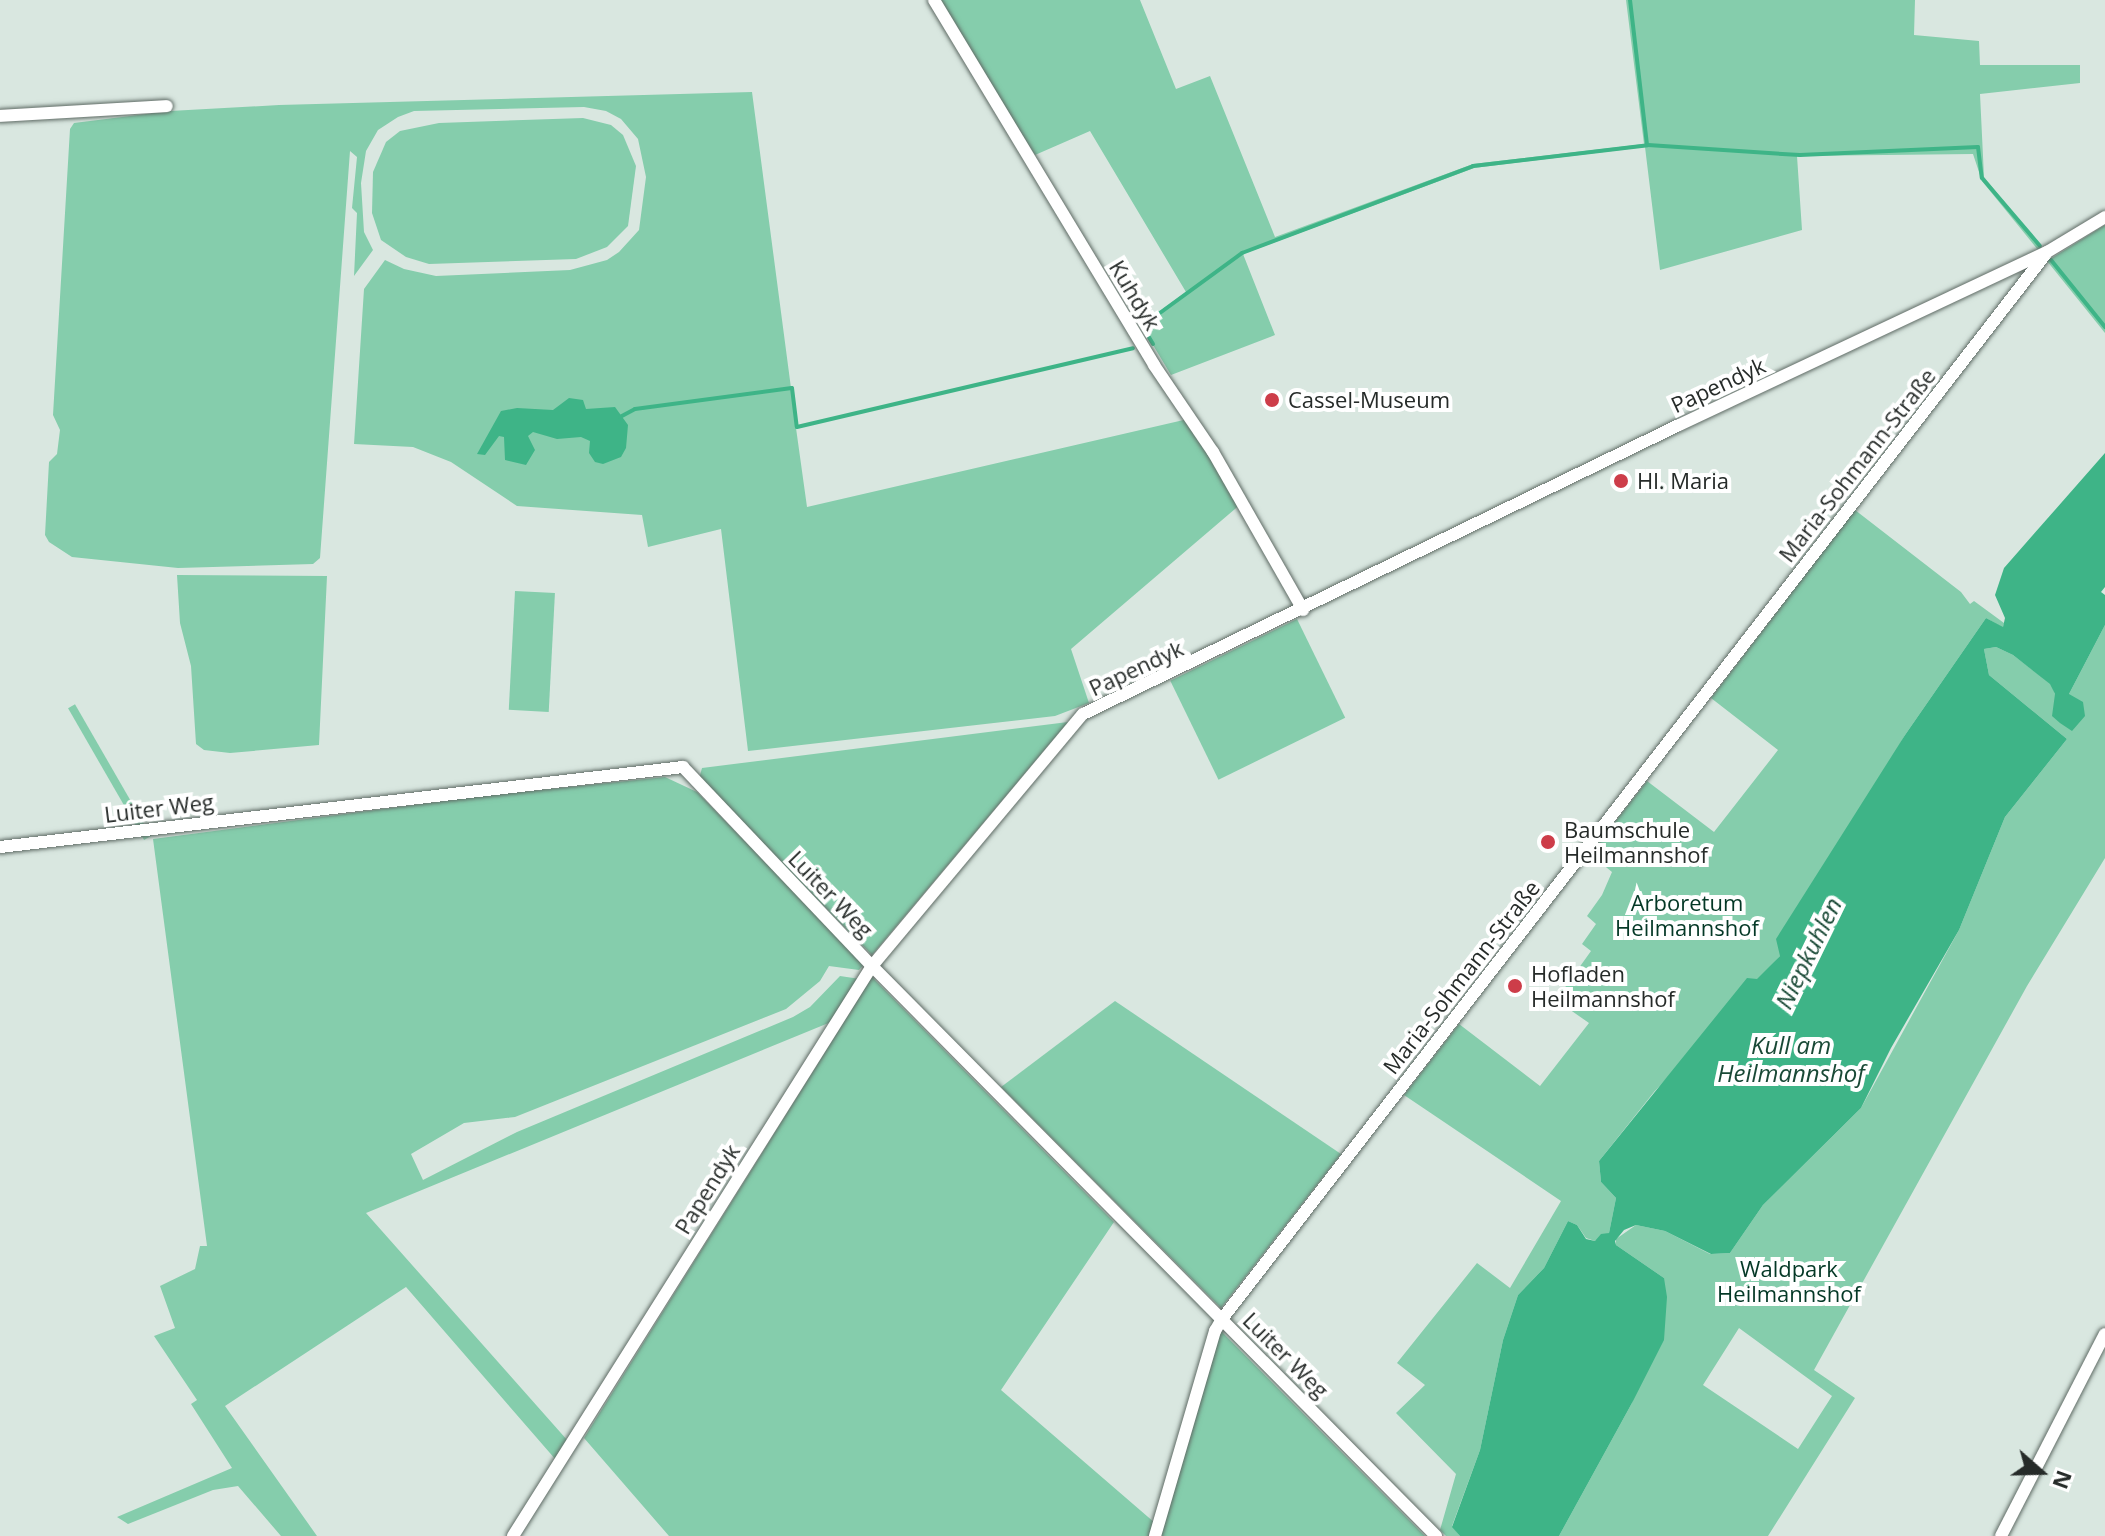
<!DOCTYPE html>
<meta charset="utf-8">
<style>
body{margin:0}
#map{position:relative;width:2105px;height:1536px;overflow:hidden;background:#d9e7e0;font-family:"Open Sans",sans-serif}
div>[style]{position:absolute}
.green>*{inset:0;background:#85cdac;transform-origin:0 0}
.water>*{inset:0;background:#3eb487}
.stream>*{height:4px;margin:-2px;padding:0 2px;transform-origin:2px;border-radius:2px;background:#3eb487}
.roads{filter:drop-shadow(0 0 2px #5f6b65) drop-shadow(0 0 2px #5f6b65)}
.street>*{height:12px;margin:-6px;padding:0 6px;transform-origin:6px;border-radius:6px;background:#fff}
.dots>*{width:22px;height:22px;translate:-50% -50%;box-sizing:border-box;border:4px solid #fff;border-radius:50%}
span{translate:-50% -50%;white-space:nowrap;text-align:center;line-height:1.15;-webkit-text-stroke:8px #fff;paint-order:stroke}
.street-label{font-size:22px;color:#262b29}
.poi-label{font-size:22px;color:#262b29}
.left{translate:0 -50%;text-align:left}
.park-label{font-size:22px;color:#043826}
.water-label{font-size:24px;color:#194936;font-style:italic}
.north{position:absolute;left:2001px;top:1432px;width:80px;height:80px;-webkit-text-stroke:6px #fff;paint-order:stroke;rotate:110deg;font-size:22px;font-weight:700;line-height:32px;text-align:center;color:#262b29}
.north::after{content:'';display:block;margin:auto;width:28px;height:36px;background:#262b29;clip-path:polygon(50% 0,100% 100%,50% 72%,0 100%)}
</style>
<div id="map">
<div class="green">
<i style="clip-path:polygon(935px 0,1140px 0,1176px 89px,1210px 76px,1275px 237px,1473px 164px,1644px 144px,1626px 0,1915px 0,1914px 35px,1979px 41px,1980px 65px,2080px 65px,2080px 83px,1980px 94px,1984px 177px,2042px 248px,2038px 250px,1982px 181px,1973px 154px,1797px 156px,1802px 230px,1660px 270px,1645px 147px,1474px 168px,1243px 254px,1275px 335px,1171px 375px,1141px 325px,1186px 292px,1090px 131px,1035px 155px)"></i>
<i style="clip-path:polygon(752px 92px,796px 426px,1135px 349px,796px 428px,807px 507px,1188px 419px,1242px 503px,1071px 649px,1089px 703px,1055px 716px,748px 751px,721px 529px,648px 547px,642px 515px,517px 506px,451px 462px,413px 447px,354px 444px,364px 289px,385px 260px,404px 269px,436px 276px,570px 270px,607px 260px,619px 252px,639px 230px,646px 177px,638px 139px,621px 119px,606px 111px,584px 107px,414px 111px,398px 117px,378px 130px,366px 151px,361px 183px,364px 232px,373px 250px,354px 276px,357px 213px,352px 208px,357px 157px,350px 151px,320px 558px,313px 564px,178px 568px,72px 557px,49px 542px,45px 535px,49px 462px,57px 454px,60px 430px,53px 415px,70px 129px,74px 123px,170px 111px,279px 105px)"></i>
<i style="clip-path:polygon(583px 118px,611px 125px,623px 135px,636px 166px,628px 226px,607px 247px,576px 259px,429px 264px,406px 257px,381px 240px,372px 213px,373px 172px,386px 142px,400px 131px,439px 123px)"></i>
<i style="clip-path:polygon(2105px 225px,2105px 333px,2047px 261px)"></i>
<i style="clip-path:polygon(1855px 510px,1961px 592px,1970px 604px,1974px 601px,2004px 623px,2003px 628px,1986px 618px,1905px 735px,1780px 956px,1654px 1092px,1599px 1161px,1601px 1182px,1616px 1198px,1609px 1233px,1595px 1241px,1586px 1238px,1577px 1225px,1568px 1221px,1544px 1268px,1518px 1295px,1503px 1340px,1480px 1450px,1452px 1526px,1460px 1536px,1446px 1536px,1440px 1530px,1456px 1474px,1396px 1413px,1425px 1385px,1397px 1363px,1477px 1263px,1510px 1288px,1561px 1201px,1404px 1095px,1459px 1024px,1540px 1086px,1589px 1023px,1556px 1000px,1591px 951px,1582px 944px,1596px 924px,1587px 916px,1602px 895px,1612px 872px,1590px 854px,1647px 781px,1714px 832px,1778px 750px,1711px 698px)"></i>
<i style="clip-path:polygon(177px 575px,327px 576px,319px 745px,230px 753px,204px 750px,196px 744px,191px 666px,180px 623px)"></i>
<i style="left:515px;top:591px;width:40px;height:119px;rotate:3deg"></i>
<i style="left:1297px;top:619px;width:110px;height:141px;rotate:64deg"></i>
<i style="clip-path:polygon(evenodd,2105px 625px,2105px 858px,2027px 986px,1814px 1370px,1855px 1398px,1768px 1536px,1559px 1536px,1632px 1403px,1664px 1278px,1616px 1245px,1616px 1239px,1636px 1225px,1665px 1231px,1710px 1254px,1730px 1253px,1763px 1205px,1861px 1108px,1959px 930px,2005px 817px,2067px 739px,1989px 675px,1984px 649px,1996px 647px,2013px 655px,2051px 684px,2055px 694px,2069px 694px,2105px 625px,1739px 1328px,1832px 1396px,1798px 1449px,1703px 1385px,1739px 1328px)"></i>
<i style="clip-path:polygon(1068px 722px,872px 955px,699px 779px,702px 768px)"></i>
<i style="clip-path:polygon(665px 777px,697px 792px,864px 964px,859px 970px,829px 966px,820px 981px,786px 1009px,515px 1117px,464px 1123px,411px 1154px,423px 1180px,517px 1132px,793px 1017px,810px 1007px,840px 976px,860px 979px,831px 1022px,366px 1213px,568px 1441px,556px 1460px,406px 1287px,225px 1406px,317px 1536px,281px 1536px,238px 1486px,213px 1490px,128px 1524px,117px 1517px,232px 1468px,191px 1404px,197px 1400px,154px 1336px,175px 1328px,160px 1286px,195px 1269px,200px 1246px,207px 1246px,153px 839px,476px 797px)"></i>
<i style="left:151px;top:836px;width:8px;height:152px;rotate:150deg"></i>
<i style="clip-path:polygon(872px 977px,1114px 1222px,1001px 1390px,1155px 1523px,1151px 1536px,669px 1536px,584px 1438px)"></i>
<i style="clip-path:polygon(1115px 1001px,1341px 1154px,1221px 1308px,1001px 1087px)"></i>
<i style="clip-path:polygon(1220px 1330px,1425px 1536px,1159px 1536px)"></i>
</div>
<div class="water">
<i style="clip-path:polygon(569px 398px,583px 400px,586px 409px,615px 407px,628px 425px,626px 448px,621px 457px,603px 464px,595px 462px,589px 453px,590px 441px,581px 437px,557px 439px,533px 432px,528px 436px,535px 450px,526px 465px,505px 460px,504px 437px,499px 436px,485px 455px,477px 454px,501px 411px,517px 408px,553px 410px)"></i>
<i style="clip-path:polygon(2105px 453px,2105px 587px,2101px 592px,2105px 595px,2105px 625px,2069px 694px,2083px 702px,2085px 716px,2072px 731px,2060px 723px,2052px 716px,2055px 694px,2050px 684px,2013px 655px,1996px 647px,1984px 649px,1989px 675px,2067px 739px,2005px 817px,1959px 930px,1891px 1048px,1861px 1108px,1763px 1205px,1730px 1253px,1711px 1254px,1665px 1231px,1636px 1225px,1624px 1230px,1615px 1241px,1616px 1245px,1664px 1278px,1667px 1297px,1664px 1340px,1632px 1403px,1559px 1536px,1460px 1536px,1452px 1527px,1480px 1450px,1503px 1340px,1518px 1295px,1544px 1268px,1568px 1221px,1577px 1225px,1586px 1239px,1595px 1241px,1601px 1234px,1609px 1233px,1616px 1198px,1601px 1182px,1599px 1161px,1747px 978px,1757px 979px,1780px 956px,1776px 939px,1905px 735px,1986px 618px,2003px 627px,2005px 618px,1995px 595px,2004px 568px)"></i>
</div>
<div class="stream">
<i style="left:1630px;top:0;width:146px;rotate:83.3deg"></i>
<i style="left:2051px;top:260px;width:86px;rotate:51.1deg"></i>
<i style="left:1153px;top:344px;width:21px;rotate:-121deg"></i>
<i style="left:1142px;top:326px;width:124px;rotate:-36.1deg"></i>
<i style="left:1242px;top:253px;width:247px;rotate:-20.6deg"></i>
<i style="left:1473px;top:166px;width:176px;rotate:-6.8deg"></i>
<i style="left:1648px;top:145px;width:152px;rotate:3.8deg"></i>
<i style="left:1800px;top:155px;width:178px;rotate:-2.6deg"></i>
<i style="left:1978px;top:147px;width:31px;rotate:83deg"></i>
<i style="left:1982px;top:178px;width:89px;rotate:49.5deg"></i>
<i style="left:620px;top:417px;width:17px;rotate:-28deg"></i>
<i style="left:635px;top:409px;width:158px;rotate:-7.6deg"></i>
<i style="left:792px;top:388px;width:39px;rotate:83deg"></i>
<i style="left:797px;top:427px;width:345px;rotate:-13.2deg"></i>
</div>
<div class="roads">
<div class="street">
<i style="left:934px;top:0;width:426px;rotate:58.9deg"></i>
<i style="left:1154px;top:365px;width:105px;rotate:55.9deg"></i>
<i style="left:1213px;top:452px;width:182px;rotate:60.3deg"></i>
<i style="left:0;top:116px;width:167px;rotate:-3.4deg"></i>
<i style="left:0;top:847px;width:688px;rotate:-6.68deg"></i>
<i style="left:683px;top:767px;width:274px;rotate:46.5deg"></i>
<i style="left:872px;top:966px;width:802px;rotate:45.3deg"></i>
<i style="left:513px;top:1536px;width:674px;rotate:-57.8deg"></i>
<i style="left:872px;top:966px;width:329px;rotate:-50.1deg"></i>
<i style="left:1083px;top:714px;width:662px;rotate:-25.87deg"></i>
<i style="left:1679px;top:425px;width:407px;rotate:-25.2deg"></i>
<i style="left:2047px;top:252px;width:68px;rotate:-31.1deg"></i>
<i style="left:1155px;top:1536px;width:214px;rotate:-73.7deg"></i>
<i style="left:1215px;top:1331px;width:14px;rotate:-60deg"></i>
<i style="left:1222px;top:1319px;width:1345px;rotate:-52.28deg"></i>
<i style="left:2001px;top:1536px;width:227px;rotate:-62.8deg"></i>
</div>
</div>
<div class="dots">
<i style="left:1272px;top:400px;background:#cd3d49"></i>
<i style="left:1621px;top:481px;background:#cd3d49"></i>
<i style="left:1548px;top:842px;background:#cd3d49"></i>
<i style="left:1515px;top:986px;background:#cd3d49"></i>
</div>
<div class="street-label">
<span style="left:1135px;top:295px;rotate:59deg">Kuhdyk</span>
<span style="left:1718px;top:385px;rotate:-25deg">Papendyk</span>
<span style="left:1857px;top:465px;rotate:-52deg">Maria-Sohmann-Straße</span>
<span style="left:1136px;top:668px;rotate:-25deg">Papendyk</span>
<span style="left:159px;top:808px;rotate:-7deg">Luiter Weg</span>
<span style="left:831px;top:894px;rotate:46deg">Luiter Weg</span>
<span style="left:1461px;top:977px;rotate:-52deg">Maria-Sohmann-Straße</span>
<span style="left:707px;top:1189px;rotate:-58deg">Papendyk</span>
<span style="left:1286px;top:1355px;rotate:45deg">Luiter Weg</span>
</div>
<div class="poi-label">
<span class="left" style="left:1288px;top:400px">Cassel-Museum</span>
<span class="left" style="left:1637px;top:481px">Hl. Maria</span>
<span class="left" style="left:1564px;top:842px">Baumschule<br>Heilmannshof</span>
<span class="left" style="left:1531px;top:986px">Hofladen<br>Heilmannshof</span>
</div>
<div class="park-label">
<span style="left:1687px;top:915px">Arboretum<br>Heilmannshof</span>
<span style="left:1789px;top:1281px">Waldpark<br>Heilmannshof</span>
</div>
<div class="water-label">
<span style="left:1808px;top:953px;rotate:-64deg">Niepkuhlen</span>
<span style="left:1791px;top:1059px">Kull am<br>Heilmannshof</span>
</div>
<div class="north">N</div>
</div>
